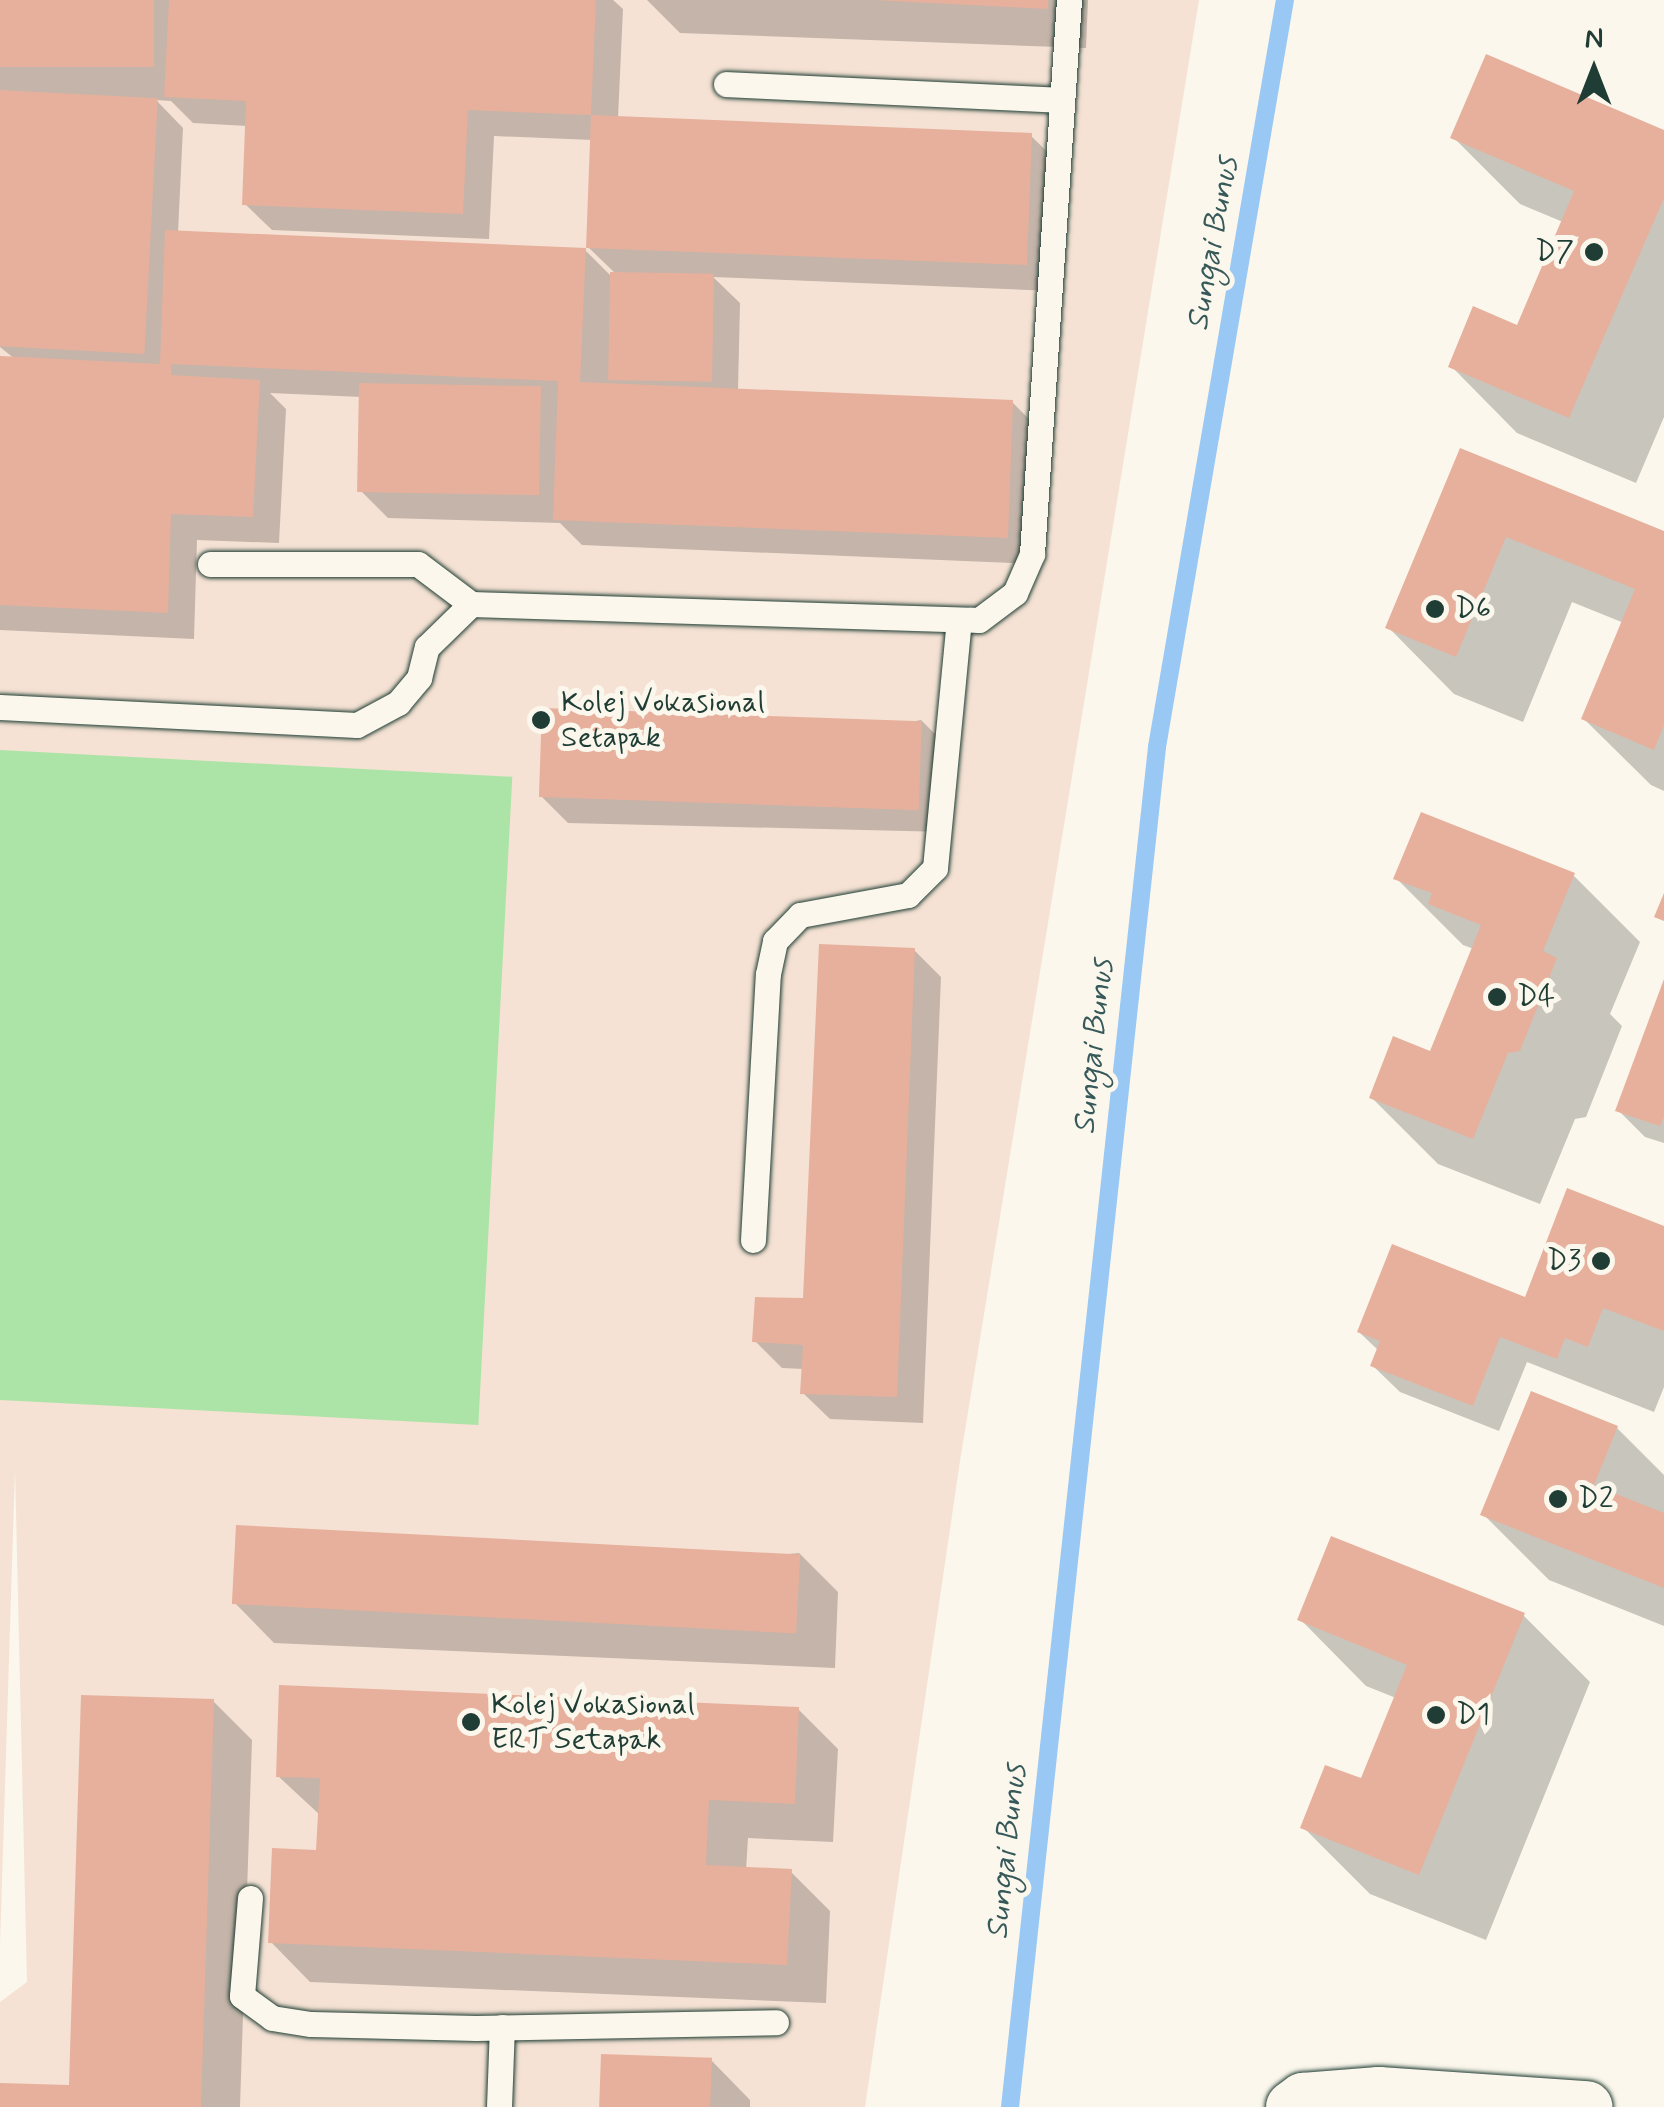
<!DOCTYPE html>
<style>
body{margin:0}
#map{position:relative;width:1664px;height:2107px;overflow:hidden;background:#fbf7ec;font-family:Mynerve,sans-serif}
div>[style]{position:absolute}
.built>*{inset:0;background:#f5e2d4}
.green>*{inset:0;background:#ace4a7;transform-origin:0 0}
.shadow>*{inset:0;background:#0003}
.stream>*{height:18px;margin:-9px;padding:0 9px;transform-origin:9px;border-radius:9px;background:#99c8f4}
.building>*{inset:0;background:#e7b09d;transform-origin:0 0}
.roads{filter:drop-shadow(0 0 2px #1f3d34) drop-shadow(0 0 2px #1f3d34)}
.lane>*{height:25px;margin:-12.5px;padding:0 12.5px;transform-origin:12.5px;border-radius:12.5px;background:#fbf7ec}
.street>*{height:52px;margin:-26px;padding:0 26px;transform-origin:26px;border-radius:26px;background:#fbf7ec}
.dots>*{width:28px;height:28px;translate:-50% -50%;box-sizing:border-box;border:5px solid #fbf7ec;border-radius:50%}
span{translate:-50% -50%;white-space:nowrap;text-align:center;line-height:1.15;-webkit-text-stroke:10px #fbf7ec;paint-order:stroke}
.poi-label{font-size:30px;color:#1f3d34}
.right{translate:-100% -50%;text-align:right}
.left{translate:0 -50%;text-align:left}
.water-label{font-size:32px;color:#37595a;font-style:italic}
.north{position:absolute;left:1544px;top:20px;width:100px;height:100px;-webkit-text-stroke:8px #fbf7ec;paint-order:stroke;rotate:0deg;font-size:28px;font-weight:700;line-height:40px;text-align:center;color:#1f3d34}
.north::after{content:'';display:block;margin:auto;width:35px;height:45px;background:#1f3d34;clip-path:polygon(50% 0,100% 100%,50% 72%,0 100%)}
</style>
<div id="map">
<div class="built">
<i style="clip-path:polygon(0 0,1199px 0,960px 1461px,865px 2107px,0 2107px,0 2002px,27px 1982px,15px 1469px,0 1945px)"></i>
</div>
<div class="green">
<i style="left:0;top:750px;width:513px;height:649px;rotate:3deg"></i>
</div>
<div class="shadow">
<i style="clip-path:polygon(evenodd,0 0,613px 0,623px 9px,618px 118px,1031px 136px,1058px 162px,1053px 291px,713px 277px,740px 303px,738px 391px,1012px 402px,1039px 429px,1033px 564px,582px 545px,560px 523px,388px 518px,361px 491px,362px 397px,270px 393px,286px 409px,279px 543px,197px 540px,194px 639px,0 630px,0 359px,16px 360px,0 347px,0 0,156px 100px,171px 101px,193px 123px,248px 126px,245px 204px,272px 230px,489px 239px,494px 136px,593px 140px,588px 247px,617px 275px,610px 275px,585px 250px,178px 233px,183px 128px,156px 100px)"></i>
<i style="clip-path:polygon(647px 0,1088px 0,1086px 48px,680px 33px)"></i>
<i style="clip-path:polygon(1664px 133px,1664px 417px,1636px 483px,1517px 433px,1451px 366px,1518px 328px,1563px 222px,1520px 204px,1453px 137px)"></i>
<i style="clip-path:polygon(1461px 452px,1664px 534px,1664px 791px,1651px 785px,1584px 719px,1624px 623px,1572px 602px,1523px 722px,1454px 694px,1388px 627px)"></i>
<i style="clip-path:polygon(921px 720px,948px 747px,946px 832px,568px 823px,541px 796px)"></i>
<i style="clip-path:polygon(1573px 875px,1640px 942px,1610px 1014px,1622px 1026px,1586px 1117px,1575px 1119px,1540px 1204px,1438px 1164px,1371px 1097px,1432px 1054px,1474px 949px,1463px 945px,1396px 878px)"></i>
<i style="clip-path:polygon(914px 950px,941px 977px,923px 1423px,830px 1419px,803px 1393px,804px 1369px,782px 1368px,755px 1341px,806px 1301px)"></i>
<i style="clip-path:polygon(1664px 985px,1664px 1143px,1645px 1137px,1618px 1110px)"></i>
<i style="clip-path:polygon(1664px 1228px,1664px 1387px,1654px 1412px,1527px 1362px,1499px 1431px,1400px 1392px,1373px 1366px,1379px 1351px,1359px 1332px,1524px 1299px)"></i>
<i style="clip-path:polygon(1617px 1428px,1664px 1475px,1664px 1626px,1549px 1580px,1483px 1514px)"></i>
<i style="clip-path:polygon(799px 1553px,838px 1592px,835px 1668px,274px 1643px,235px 1603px)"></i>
<i style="clip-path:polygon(1524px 1616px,1590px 1682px,1486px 1940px,1370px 1894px,1303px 1827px,1363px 1782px,1396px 1698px,1366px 1686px,1300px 1619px)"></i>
<i style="clip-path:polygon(213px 1701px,252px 1740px,240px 2107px,0 2107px,0 2085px,72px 2088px)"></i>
<i style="clip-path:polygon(798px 1709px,838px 1749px,833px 1842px,748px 1838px,746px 1870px,791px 1872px,830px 1911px,826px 2003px,310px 1982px,271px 1942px,318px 1852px,320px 1815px,278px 1776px)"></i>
<i style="clip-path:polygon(711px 2060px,750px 2100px,750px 2107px,602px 2107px)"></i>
</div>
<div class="stream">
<i style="left:1010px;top:2107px;width:1368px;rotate:-83.83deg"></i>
<i style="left:1157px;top:747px;width:758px;rotate:-80.28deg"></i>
</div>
<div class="building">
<i style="left:0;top:0;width:154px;height:67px"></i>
<i style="clip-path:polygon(169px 0,596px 0,591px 115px,1032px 133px,1027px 265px,586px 248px,591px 115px,468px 110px,463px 214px,242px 205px,246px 101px,164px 97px)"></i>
<i style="clip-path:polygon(873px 0,1048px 0,1048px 9px)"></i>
<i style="clip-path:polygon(1486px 54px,1664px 130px,1664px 198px,1569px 418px,1448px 367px,1473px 306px,1517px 325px,1574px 191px,1450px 138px)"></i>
<i style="left:0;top:90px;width:158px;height:256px;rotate:3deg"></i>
<i style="clip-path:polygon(165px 230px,586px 248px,580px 382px,1013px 400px,1008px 538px,553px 520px,558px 381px,171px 364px,171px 375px,260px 380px,253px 517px,171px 514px,168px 613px,0 605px,0 356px,160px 364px)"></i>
<i style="left:610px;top:272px;width:104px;height:108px;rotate:1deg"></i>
<i style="left:359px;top:383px;width:182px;height:109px;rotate:1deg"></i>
<i style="clip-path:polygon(1460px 448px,1664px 531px,1664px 725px,1654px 750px,1581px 719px,1635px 589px,1506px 537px,1456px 657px,1385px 628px)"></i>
<i style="left:542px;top:708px;width:380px;height:89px;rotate:2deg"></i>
<i style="clip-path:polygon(1421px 812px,1575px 873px,1543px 951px,1557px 958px,1520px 1051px,1508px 1053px,1473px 1139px,1369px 1098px,1393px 1036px,1430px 1051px,1481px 925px,1428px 904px,1432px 893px,1393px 879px)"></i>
<i style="clip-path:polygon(1664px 893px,1664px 921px,1654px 917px)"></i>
<i style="clip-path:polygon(819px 944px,915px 948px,897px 1397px,800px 1394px,803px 1345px,752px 1342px,755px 1297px,803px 1298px)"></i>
<i style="clip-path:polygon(1664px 979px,1664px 1116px,1660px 1126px,1615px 1111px)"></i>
<i style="clip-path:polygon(1567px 1188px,1664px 1226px,1664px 1331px,1603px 1308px,1588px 1347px,1565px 1338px,1557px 1359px,1500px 1337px,1473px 1406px,1370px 1366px,1380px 1341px,1357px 1332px,1392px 1244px,1525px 1297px)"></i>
<i style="clip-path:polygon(1531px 1391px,1618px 1426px,1594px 1485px,1664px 1513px,1664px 1588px,1480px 1515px)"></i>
<i style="left:236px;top:1525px;width:565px;height:79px;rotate:3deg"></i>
<i style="clip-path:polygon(1331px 1536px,1525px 1613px,1419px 1875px,1300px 1828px,1325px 1765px,1361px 1778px,1407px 1665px,1297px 1620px)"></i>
<i style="clip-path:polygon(279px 1685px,799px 1707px,795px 1804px,709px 1800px,706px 1865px,792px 1869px,787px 1965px,268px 1943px,272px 1848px,316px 1850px,320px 1778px,276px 1777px)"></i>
<i style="clip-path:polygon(81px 1695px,214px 1699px,201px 2107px,0 2107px,0 2083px,69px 2085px)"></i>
<i style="left:601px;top:2054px;width:111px;height:53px;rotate:2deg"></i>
</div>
<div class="roads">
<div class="lane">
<i style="left:726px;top:84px;width:336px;rotate:2.7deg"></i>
<i style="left:210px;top:564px;width:208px"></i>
<i style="left:418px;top:564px;width:66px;rotate:37deg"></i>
<i style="left:471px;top:604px;width:508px;rotate:1.8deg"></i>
<i style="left:979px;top:620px;width:45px;rotate:-36.9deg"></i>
<i style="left:1015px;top:593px;width:43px;rotate:-66.4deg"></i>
<i style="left:1032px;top:554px;width:555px;rotate:-86.18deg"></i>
<i style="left:0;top:707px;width:357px;rotate:2.9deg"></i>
<i style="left:357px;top:725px;width:47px;rotate:-28.2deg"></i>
<i style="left:398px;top:703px;width:33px;rotate:-50deg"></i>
<i style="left:419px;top:678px;width:32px;rotate:-76deg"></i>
<i style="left:427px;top:647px;width:62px;rotate:-44.3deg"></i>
<i style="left:753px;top:1240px;width:266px;rotate:-86.8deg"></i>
<i style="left:768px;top:974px;width:34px;rotate:-78deg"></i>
<i style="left:775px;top:941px;width:36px;rotate:-46deg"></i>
<i style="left:800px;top:915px;width:110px;rotate:-10.5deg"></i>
<i style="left:908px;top:895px;width:38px;rotate:-45deg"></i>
<i style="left:935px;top:868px;width:249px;rotate:-84.5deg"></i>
<i style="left:250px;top:1898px;width:98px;rotate:94.7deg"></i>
<i style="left:242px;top:1996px;width:37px;rotate:36deg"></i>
<i style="left:272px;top:2018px;width:39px;rotate:9deg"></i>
<i style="left:311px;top:2024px;width:165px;rotate:1.4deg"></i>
<i style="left:476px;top:2028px;width:300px;rotate:-1.1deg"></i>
<i style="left:499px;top:2107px;width:80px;rotate:-87.9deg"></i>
</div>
<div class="street">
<i style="left:1292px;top:2107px;width:14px;rotate:-36deg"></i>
<i style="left:1303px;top:2099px;width:76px;rotate:-4.5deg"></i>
<i style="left:1379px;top:2093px;width:208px;rotate:3.9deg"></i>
</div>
</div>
<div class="dots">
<i style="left:1594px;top:252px;background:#1f3d34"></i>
<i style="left:1435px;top:609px;background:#1f3d34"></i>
<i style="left:541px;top:720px;background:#1f3d34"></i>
<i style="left:1497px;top:997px;background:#1f3d34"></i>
<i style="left:1601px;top:1261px;background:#1f3d34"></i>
<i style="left:1558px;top:1499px;background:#1f3d34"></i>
<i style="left:1436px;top:1715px;background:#1f3d34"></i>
<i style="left:471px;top:1722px;background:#1f3d34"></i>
</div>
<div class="poi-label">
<span class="right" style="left:1574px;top:252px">D7</span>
<span class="left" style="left:1455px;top:609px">D6</span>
<span class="left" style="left:561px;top:720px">Kolej Vokasional<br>Setapak</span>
<span class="left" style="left:1517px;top:997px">D4</span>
<span class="right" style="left:1581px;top:1261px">D3</span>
<span class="left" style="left:1578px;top:1499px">D2</span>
<span class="left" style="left:491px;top:1722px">Kolej Vokasional<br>ERT Setapak</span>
<span class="left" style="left:1456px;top:1715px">D1</span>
</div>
<div class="water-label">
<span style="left:1213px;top:244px;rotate:-80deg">Sungai Bunus</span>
<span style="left:1094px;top:1047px;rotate:-84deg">Sungai Bunus</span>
<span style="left:1007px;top:1852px;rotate:-84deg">Sungai Bunus</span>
</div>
<div class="north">N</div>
</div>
